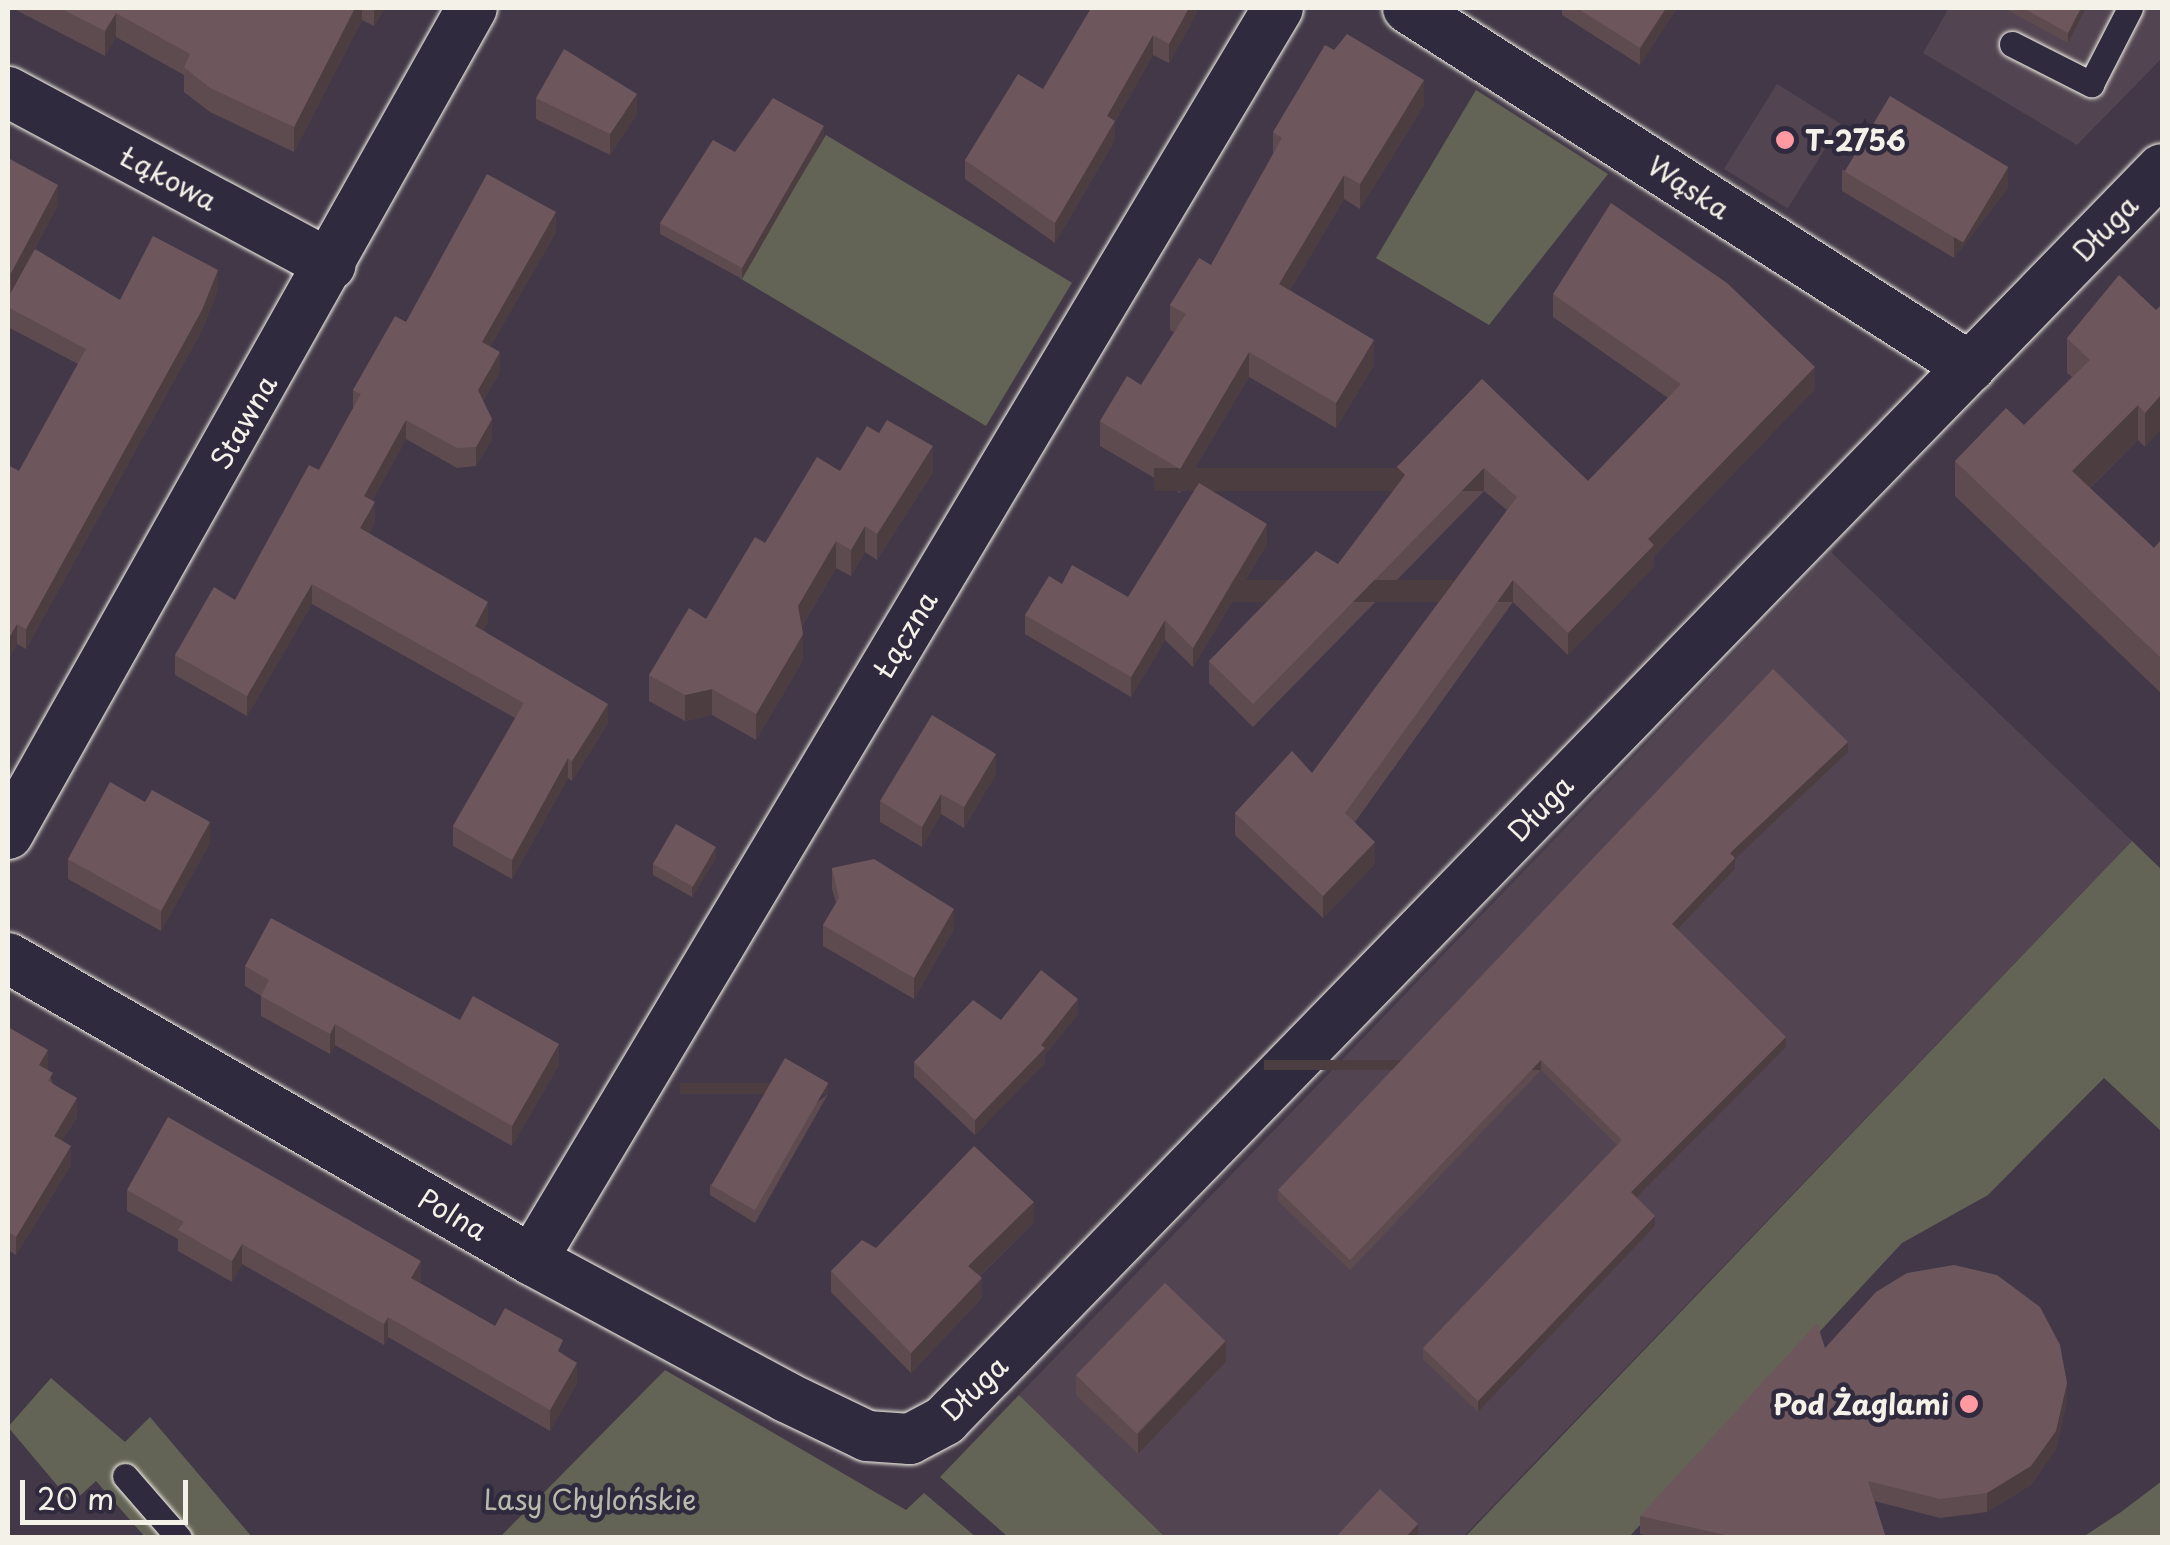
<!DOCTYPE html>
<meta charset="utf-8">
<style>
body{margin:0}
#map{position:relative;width:2170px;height:1545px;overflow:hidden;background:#423847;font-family:"Playpen Sans",sans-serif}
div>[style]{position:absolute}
.built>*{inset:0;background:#524551;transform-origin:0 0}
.green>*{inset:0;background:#636456;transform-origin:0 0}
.roads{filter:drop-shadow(0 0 2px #f4f1e8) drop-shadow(0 0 2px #f4f1e8)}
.lane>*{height:25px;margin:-12.5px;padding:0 12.5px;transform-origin:12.5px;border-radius:12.5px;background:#2f2a3d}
.street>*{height:50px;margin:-25px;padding:0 25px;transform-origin:25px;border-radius:25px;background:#2f2a3d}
.wall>*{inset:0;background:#5e4b50}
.shaded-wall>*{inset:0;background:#4c3d41;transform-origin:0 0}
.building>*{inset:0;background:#6d575d;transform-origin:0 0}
.dots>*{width:28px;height:28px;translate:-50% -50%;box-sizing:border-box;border:5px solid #2f2a3d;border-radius:50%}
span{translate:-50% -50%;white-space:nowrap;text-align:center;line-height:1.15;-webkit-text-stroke:9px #2f2a3d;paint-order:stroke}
.poi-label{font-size:28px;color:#f4f1e8;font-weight:700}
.left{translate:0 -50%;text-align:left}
.right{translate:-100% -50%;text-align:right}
.street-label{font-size:28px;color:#f4f1e8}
.park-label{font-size:28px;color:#bab9ae}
.frame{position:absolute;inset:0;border:10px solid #f4f1e8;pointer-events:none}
.scale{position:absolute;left:20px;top:1480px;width:168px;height:45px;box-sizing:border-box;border:5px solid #f4f1e8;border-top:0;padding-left:12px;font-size:30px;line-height:35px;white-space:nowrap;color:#f4f1e8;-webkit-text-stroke:8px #2f2a3d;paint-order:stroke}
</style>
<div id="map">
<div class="built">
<i style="clip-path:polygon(1949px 8px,2162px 8px,2162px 58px,2077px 145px,1923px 53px)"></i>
<i style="left:1777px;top:84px;width:75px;height:100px;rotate:32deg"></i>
<i style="clip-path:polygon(1831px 552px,2132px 841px,1463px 1537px,1165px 1537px,1019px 1395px)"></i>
</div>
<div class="green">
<i style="clip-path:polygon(1476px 90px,1608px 174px,1489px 325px,1376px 258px)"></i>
<i style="left:826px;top:135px;width:287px;height:167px;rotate:31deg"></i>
<i style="clip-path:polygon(2132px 841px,2162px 870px,2162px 1132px,2104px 1078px,1988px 1195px,1902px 1243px,1629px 1537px,1464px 1538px)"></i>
<i style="clip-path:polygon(665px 1370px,906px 1510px,924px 1493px,976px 1537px,500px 1537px)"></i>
<i style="clip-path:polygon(51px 1378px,125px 1442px,150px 1417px,252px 1537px,145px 1537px,96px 1481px,72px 1503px,8px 1427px)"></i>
<i style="clip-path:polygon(1019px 1395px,1165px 1537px,1008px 1537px,940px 1477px)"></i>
<i style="clip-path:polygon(2162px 1481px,2162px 1537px,2083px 1537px,2121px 1512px)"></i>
</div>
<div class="roads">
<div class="lane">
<i style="left:2012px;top:44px;width:89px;rotate:26.9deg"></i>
<i style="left:2091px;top:84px;width:85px;rotate:-62.8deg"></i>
<i style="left:125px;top:1476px;width:82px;rotate:48.9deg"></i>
</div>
<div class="street">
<i style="left:1408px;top:8px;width:667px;rotate:32.57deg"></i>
<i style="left:8px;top:92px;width:366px;rotate:28.2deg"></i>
<i style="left:8px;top:834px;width:947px;rotate:-60.68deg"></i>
<i style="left:8px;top:958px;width:605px;rotate:29.96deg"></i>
<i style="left:532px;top:1260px;width:289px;rotate:28.3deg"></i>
<i style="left:786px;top:1397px;width:90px;rotate:25.7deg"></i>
<i style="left:867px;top:1436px;width:43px;rotate:4deg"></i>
<i style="left:910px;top:1439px;width:40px;rotate:-28deg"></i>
<i style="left:945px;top:1420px;width:1745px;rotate:-45.79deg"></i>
<i style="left:532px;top:1260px;width:1457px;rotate:-59.21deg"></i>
</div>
</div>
<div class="wall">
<i style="clip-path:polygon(12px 8px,385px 8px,374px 26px,362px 20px,294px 152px,210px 112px,184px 92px,184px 75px,116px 37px,105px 56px)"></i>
<i style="clip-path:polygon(1197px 8px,1197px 13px,1169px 63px,1153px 55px,1115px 122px,1115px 140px,1055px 243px,965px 179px,965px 160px,1043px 89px)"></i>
<i style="clip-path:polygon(1562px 8px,1677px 8px,1640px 65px,1562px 15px)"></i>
<i style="clip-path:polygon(2009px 8px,2086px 8px,2068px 43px,2009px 11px)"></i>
<i style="clip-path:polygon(536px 98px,637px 114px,610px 155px,536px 119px)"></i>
<i style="clip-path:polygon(1424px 105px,1360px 209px,1344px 199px,1290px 290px,1374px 365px,1336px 428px,1249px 377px,1180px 493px,1100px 446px,1100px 421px,1141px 385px,1174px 332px,1170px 330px,1170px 305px,1211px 265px,1273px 154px,1273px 132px)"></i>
<i style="clip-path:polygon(824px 136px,742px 279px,660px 234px,660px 223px,735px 152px)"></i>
<i style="clip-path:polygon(8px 158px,58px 205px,25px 267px,120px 300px,218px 290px,202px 330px,26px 649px,17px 644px,8px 660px,19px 471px,78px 364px,8px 327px,8px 298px,10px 293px,8px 292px)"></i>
<i style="clip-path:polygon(1842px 170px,2008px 188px,1954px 258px,1842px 191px)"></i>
<i style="clip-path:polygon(556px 232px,490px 347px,500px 372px,483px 401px,492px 439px,476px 466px,457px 468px,406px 439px,372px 501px,375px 522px,369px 533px,488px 622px,483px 630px,608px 723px,572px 781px,568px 778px,512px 879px,453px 846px,453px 826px,515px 718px,312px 604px,247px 716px,175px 675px,175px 655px,235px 600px,319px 470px,353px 408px,353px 390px,406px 322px)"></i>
<i style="clip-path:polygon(1553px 294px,1815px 389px,1654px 556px,1654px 567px,1568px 655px,1513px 602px,1355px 822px,1375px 864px,1323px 918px,1235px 835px,1235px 813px,1312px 773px,1507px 510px,1484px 491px,1253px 727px,1209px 683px,1209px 661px,1338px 564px,1397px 486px,1397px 467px,1482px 379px,1588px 481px,1668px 398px,1553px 317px)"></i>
<i style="clip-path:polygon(2156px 310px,2145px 447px,2138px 440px,2090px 488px,2154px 548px,2162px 539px,2162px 694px,1955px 496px,1955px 461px,2024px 425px,2072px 377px,2067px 373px,2067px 338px)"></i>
<i style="clip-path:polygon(879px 433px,933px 472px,877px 560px,865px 552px,851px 576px,836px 568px,802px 626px,803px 660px,756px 740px,712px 715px,685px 721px,649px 701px,649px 675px,706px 619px,765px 543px)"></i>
<i style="clip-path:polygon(1267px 544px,1193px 667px,1165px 640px,1131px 697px,1025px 634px,1025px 615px,1062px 584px,1128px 597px)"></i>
<i style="clip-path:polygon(1848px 752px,1735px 859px,1735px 869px,1677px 929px,1786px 1047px,1636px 1198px,1655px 1226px,1478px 1412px,1423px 1359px,1423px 1348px,1617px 1145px,1541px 1070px,1350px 1270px,1278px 1201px,1278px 1190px)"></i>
<i style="clip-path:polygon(996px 774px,964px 828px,941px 814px,922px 847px,880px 822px,880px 801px)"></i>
<i style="clip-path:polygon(210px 843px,161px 931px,68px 879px,68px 859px)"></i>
<i style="clip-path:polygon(716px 858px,692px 897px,653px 875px,653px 864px)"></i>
<i style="clip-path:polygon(832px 868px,954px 929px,914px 999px,823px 946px,823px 925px,836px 903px,832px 889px)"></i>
<i style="clip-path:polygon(245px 966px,460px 1020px,559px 1065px,512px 1146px,335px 1045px,330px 1054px,261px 1016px,261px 996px,245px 986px)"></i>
<i style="clip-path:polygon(1078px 1014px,1045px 1055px,1045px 1063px,975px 1135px,914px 1077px,914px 1062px,1001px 1020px)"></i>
<i style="clip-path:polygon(8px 1027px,47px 1070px,53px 1084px,77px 1117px,62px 1141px,71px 1165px,16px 1255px,8px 1250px)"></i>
<i style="clip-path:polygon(828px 1094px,755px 1223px,710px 1195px,710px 1185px)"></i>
<i style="clip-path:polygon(127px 1190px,421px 1282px,420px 1283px,495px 1326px,563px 1355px,577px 1383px,550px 1431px,388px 1337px,384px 1345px,242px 1264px,232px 1282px,178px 1251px,178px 1239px,127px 1211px)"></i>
<i style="clip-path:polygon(1034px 1222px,980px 1276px,982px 1298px,911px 1373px,831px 1292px,831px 1271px,876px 1248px)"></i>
<i style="clip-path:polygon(1226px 1362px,1138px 1454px,1076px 1395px,1076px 1375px)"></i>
<i style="clip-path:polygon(2067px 1401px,2056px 1449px,2031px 1485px,1987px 1512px,1940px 1518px,1874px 1501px,1886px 1538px,1656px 1538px,1640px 1534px,1640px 1516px)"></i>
</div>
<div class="shaded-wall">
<i style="clip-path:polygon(355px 8px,362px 8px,362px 20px,294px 152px,294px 127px)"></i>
<i style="clip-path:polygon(374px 8px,385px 8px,374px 26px)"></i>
<i style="clip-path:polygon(1189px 8px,1197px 8px,1197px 13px,1169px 63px,1169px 44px)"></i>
<i style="clip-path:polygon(1666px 8px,1677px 8px,1640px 65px,1640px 48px)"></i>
<i style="clip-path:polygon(2081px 8px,2086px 8px,2068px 43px,2068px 33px)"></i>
<i style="clip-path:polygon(116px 13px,116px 37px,105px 56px,105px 31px)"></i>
<i style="clip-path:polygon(1153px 35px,1153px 55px,1115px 122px,1115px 140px,1055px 243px,1055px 223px,1107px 116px)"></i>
<i style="clip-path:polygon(1424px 80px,1424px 105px,1360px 209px,1360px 184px)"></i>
<i style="clip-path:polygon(637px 94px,637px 114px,610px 155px,610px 134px)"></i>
<i style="clip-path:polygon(824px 126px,824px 136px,742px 279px,742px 268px)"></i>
<i style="clip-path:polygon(2008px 167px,2008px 188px,1954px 258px,1954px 237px)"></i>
<i style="clip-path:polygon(1344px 175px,1344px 199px,1279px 309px,1279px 284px)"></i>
<i style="clip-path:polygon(58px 185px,58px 205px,11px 293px,11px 273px)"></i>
<i style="clip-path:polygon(556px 212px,556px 232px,482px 362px,482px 342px)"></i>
<i style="clip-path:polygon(218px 270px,218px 290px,202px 330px,26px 649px,26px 629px)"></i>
<i style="clip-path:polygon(1374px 340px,1374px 365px,1336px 428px,1336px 403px)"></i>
<i style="clip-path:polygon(500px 352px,500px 372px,478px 410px,478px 390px)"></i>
<i style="clip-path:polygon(1249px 352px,1249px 377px,1180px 493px,1180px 469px)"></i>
<i style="clip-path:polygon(1815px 367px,1815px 389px,1654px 556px,1654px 567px,1568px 655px,1568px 633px,1648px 539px)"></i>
<i style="clip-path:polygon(2162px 394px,2162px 429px,2145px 447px,2145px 413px)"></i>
<i style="clip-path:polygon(2138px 405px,2138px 440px,2072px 505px,2072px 471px)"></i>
<i style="clip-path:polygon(492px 419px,492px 439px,476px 466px,476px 447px)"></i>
<i style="clip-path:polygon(406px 420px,406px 439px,364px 516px,364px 496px)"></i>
<i style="clip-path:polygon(933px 446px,933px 472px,877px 560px,877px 534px)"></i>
<i style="left:1484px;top:468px;width:23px;height:330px;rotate:90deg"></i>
<i style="clip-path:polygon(375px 502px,375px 522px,360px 548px,360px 528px)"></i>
<i style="clip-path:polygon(1267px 524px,1267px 544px,1193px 667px,1193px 648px)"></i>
<i style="clip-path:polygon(865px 526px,865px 552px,851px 576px,851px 550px)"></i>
<i style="clip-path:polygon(836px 541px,836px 568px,798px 632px,798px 606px)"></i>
<i style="left:1513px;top:580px;width:22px;height:287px;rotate:90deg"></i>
<i style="clip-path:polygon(312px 584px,312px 604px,247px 716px,247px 696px)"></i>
<i style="clip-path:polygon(488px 602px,488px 622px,475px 646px,475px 626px)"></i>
<i style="clip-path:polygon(1165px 620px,1165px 640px,1131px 697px,1131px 677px)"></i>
<i style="clip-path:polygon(17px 624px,17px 644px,8px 660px,8px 640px)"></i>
<i style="clip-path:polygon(803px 634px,803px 660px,756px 740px,756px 714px)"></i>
<i style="clip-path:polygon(712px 689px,712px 715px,685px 721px,685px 695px)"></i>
<i style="clip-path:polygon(608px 704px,608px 723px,572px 781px,572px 761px)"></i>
<i style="clip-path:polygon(1848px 742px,1848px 752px,1735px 859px,1735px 869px,1672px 935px,1672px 924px,1730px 853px)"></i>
<i style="clip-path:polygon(996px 754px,996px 774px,964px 828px,964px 807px)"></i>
<i style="clip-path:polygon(568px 758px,568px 778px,512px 879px,512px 860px)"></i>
<i style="clip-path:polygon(941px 794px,941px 814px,922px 847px,922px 827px)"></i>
<i style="clip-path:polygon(210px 822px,210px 843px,161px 931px,161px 911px)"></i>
<i style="clip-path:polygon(1375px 842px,1375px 864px,1323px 918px,1323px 896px)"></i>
<i style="clip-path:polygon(716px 847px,716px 858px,692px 897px,692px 887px)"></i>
<i style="clip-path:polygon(954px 909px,954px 929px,914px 999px,914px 978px)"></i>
<i style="clip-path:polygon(1078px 999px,1078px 1014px,1045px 1055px,1045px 1063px,975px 1135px,975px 1120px,1041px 1045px)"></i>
<i style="clip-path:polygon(335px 1024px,335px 1045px,330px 1054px,330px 1034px)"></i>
<i style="clip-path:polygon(1786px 1037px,1786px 1047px,1631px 1203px,1631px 1192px)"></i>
<i style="clip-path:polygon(559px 1044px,559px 1065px,512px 1146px,512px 1126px)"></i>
<i style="clip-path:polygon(48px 1050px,48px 1069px,39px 1084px,39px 1065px)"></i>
<i style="left:1541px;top:1060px;width:10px;height:277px;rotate:90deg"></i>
<i style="left:828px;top:1083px;width:11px;height:148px;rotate:90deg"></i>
<i style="clip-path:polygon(77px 1098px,77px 1117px,54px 1155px,54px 1136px)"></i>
<i style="clip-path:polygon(71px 1146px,71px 1165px,16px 1255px,16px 1237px)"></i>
<i style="clip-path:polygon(1034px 1202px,1034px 1222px,968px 1287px,968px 1266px)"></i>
<i style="clip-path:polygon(1655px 1216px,1655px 1226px,1478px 1412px,1478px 1401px)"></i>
<i style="clip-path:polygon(242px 1244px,242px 1264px,232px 1282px,232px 1261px)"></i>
<i style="clip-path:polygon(421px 1261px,421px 1282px,411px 1298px,411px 1278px)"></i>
<i style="clip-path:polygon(982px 1278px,982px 1298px,911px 1373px,911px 1353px)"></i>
<i style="clip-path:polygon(388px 1317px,388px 1337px,384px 1345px,384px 1324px)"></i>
<i style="clip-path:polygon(1226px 1341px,1226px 1362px,1138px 1454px,1138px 1434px)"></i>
<i style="clip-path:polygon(577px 1363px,577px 1383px,550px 1431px,550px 1410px)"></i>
<i style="clip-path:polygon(2067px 1383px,2067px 1401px,2056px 1449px,2031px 1485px,1987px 1512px,1987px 1493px)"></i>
<i style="clip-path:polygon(1418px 1524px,1418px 1538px,1405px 1538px)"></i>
</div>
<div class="building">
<i style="clip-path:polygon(60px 8px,355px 8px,294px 127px,210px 88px,184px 67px,190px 54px,116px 13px,105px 31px)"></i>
<i style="clip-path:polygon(1091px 8px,1189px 8px,1169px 44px,1153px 35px,1107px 116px,1115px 121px,1055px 223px,965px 160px,1018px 74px,1043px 89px)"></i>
<i style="clip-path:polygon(1577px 8px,1666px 8px,1640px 48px)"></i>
<i style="clip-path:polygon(2023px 8px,2081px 8px,2068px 33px)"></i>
<i style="clip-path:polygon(1347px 34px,1424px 80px,1360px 184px,1344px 175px,1279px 284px,1374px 340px,1336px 403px,1249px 352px,1180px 469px,1100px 421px,1127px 376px,1141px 385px,1186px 314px,1170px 305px,1199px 258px,1211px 265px,1282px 138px,1273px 132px,1325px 45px,1334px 50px)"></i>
<i style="clip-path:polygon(564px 49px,637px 94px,610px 134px,536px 98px)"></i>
<i style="left:1890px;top:96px;width:138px;height:88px;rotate:31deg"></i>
<i style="clip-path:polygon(773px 98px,824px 126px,742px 268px,660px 223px,713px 140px,735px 152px)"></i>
<i style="clip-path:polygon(8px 158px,58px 185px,11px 273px,8px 271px)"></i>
<i style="clip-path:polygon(487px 174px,556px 212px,482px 342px,500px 352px,478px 390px,492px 419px,476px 447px,457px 448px,406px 420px,364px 496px,375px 502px,360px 528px,488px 602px,475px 626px,608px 704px,572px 761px,568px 758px,512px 860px,453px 826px,524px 703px,312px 584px,247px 696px,175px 655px,214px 587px,235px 600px,309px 465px,319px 470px,361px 394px,353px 390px,395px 316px,406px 322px)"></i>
<i style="clip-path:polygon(1611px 203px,1727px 283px,1815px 367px,1648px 539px,1654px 545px,1568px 633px,1513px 580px,1345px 813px,1375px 842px,1323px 896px,1235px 813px,1292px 751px,1312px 773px,1517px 497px,1484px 468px,1253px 704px,1209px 661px,1316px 551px,1338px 564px,1405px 475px,1397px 467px,1482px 379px,1588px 481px,1681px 384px,1553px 294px)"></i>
<i style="clip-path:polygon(153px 236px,218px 270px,202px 310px,26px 629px,17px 624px,8px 640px,8px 465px,19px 471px,86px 349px,8px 307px,8px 298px,35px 249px,120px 300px)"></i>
<i style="clip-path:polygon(2119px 275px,2156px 310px,2162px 304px,2162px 394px,2145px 413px,2138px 405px,2072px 471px,2154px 548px,2162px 539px,2162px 659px,1955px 461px,2006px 408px,2024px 425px,2090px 360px,2067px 338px)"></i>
<i style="clip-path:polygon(887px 420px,933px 446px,877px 534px,865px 526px,851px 550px,836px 541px,798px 606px,803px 634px,756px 714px,712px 689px,685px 695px,649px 675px,689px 608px,706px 619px,755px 537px,765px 543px,817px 457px,840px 471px,867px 426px,879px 433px)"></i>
<i style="clip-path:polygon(1199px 483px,1267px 524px,1193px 648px,1165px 620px,1131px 677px,1025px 615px,1049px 576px,1062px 584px,1072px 565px,1128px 597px)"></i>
<i style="clip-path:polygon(1773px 669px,1848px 742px,1730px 853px,1735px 858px,1672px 924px,1786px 1037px,1631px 1192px,1655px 1216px,1478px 1401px,1423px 1348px,1622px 1140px,1541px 1060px,1350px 1260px,1278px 1190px)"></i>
<i style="clip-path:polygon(932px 715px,996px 754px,964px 807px,941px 794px,922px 827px,880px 801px)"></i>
<i style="clip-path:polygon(110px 782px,145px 802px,152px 790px,210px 822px,161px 911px,68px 859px)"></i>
<i style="left:676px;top:824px;width:46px;height:46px;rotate:30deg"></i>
<i style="clip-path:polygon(874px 859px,954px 909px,914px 978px,823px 925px,839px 898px,832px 868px)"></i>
<i style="clip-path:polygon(271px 918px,460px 1020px,473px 996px,559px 1044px,512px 1126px,335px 1024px,330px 1034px,261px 996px,269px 980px,245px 966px)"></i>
<i style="clip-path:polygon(1041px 970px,1078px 999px,1041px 1045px,1045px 1048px,975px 1120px,914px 1062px,973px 1000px,1001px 1020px)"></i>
<i style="clip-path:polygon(8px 1027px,48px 1050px,39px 1065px,53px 1073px,48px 1081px,77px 1098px,54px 1136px,71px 1146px,16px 1237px,8px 1231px)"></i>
<i style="left:785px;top:1058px;width:50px;height:147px;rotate:30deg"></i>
<i style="clip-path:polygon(168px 1117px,421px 1261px,411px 1278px,495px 1326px,505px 1308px,563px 1340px,558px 1351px,577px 1363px,550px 1410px,388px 1317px,384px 1324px,242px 1244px,232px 1261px,178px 1230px,184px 1222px,127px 1190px)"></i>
<i style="clip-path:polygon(974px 1146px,1034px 1202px,968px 1266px,982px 1278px,911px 1353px,831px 1271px,862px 1240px,876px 1248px)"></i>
<i style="clip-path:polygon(1954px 1265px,1997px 1275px,2040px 1307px,2060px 1345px,2067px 1383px,2056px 1431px,2031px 1466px,1987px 1493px,1940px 1499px,1868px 1481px,1886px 1538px,1739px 1538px,1640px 1516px,1817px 1323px,1825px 1348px,1876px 1292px,1907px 1273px)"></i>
<i style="left:1165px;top:1283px;width:84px;height:128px;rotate:44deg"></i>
<i style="clip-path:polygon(1380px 1489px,1418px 1524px,1405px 1538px,1335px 1538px)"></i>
</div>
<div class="dots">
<i style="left:1785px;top:140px;background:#ff9aa2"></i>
<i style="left:1969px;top:1404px;background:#ff9aa2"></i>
</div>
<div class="poi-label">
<span class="left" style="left:1805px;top:140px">T-2756</span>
<span class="right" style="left:1949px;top:1404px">Pod Żaglami</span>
</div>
<div class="street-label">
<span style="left:169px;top:178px;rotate:28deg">Łąkowa</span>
<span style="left:1689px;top:187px;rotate:33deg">Wąska</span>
<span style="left:2105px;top:228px;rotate:-46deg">Długa</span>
<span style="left:243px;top:422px;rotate:-60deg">Stawna</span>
<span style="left:905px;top:634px;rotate:-59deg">Łączna</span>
<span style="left:1540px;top:808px;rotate:-46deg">Długa</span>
<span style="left:453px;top:1214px;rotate:30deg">Polna</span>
<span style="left:974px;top:1388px;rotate:-44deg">Długa</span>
</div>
<div class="park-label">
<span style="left:590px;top:1499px">Lasy Chylońskie</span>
</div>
<div class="frame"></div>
<div class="scale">20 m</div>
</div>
